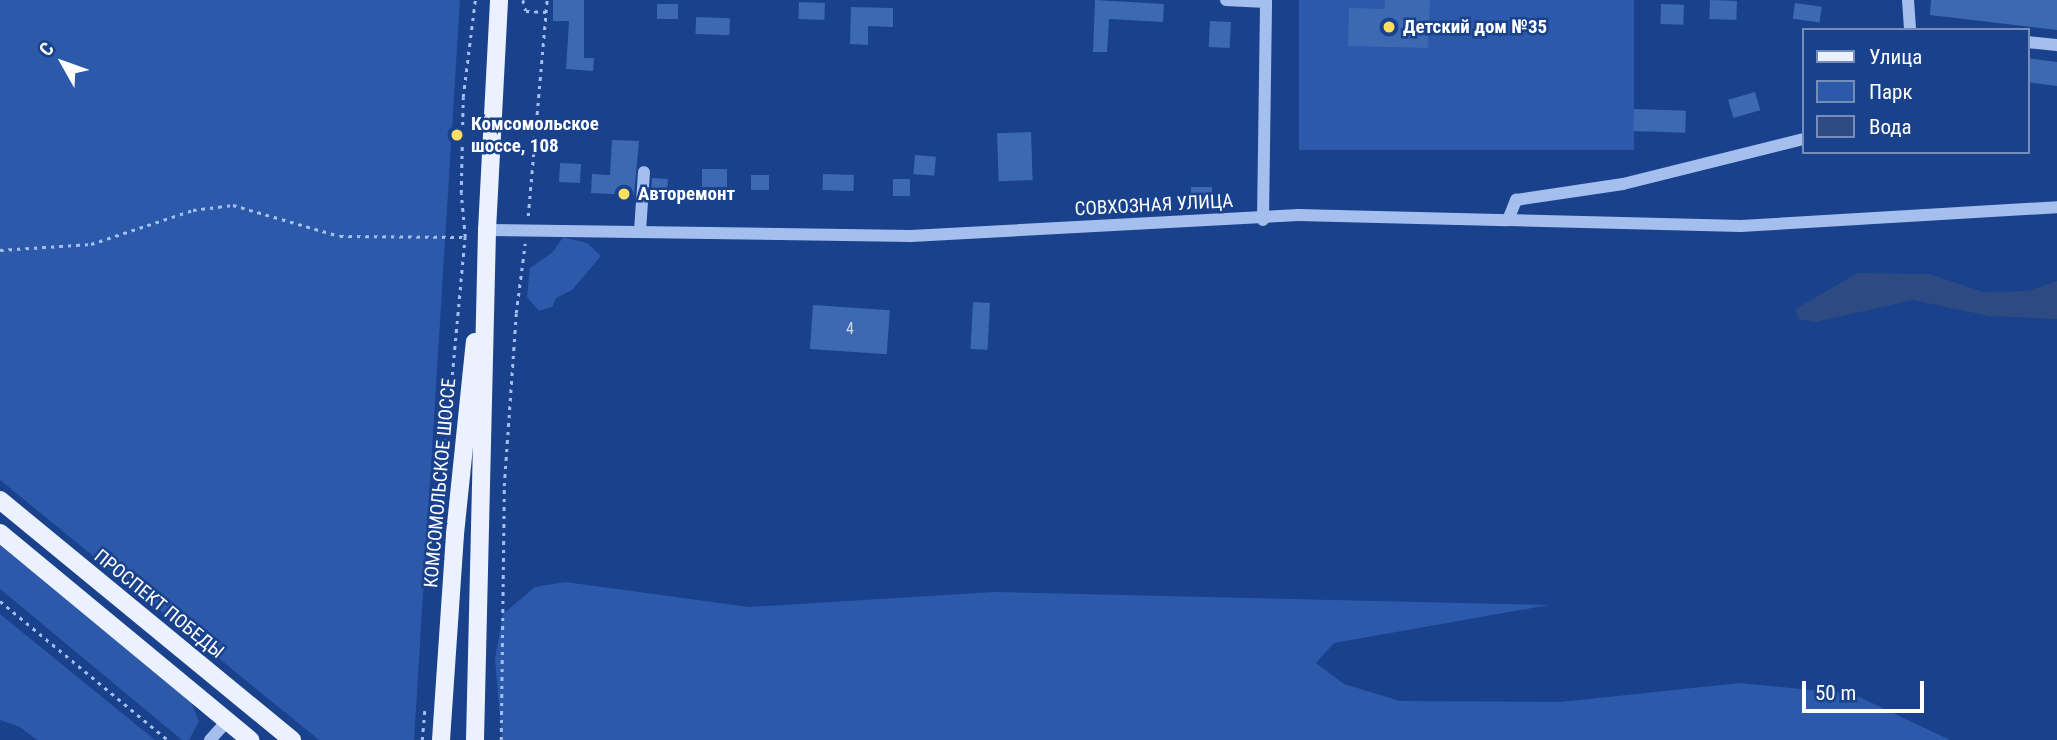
<!DOCTYPE html>
<meta charset="utf-8">
<style>
body{margin:0}
#map{position:relative;width:2057px;height:740px;overflow:hidden;background:#19418c;font-family:"Roboto Condensed",sans-serif}
div>[style]{position:absolute}
.green>*{inset:0;background:#2c59aa;transform-origin:0 0}
.water>*{inset:0;background:#2d4b82}
.building>*{inset:0;background:#3d68b2;transform-origin:0 0}
.path>*{height:2.5px;margin-top:-1.25px;transform-origin:0;background:repeating-linear-gradient(90deg,#a4bfee 0 3.5px,transparent 0 8.5px)}
.minor>*{height:12px;margin:-6px;padding:0 6px;transform-origin:6px;border-radius:6px;background:#a4bfee}
.major>*{height:18px;margin:-9px;padding:0 9px;transform-origin:9px;border-radius:9px;background:#ebf1ff}
.dots>*{width:19px;height:19px;translate:-50% -50%;box-sizing:border-box;border:4px solid #19418c;border-radius:50%}
span{translate:-50% -50%;white-space:nowrap;text-align:center;line-height:1.15;-webkit-text-stroke:5px #19418c;paint-order:stroke}
.number-label{font-size:16px;color:#ced9ec}
.number-label span{-webkit-text-stroke-width:0}
.poi-label{font-size:19px;color:#fff;font-weight:700}
.left{translate:0 -50%;text-align:left}
.street-label{font-size:19px;color:#fff}
.legend{position:absolute;left:1802px;top:28px;width:228px;height:126px;box-sizing:border-box;background:#19418c;border:2px solid #758dba;margin:0;padding:9px 12px;list-style:none;font-size:21px;color:#fff}
.legend li{display:flex;align-items:center;gap:14px;height:35px}
.legend b{width:35px;border:2px solid #758dba}
.north{position:absolute;left:28px;top:28px;width:70px;height:70px;-webkit-text-stroke:5px #19418c;paint-order:stroke;rotate:310deg;font-size:19px;font-weight:700;line-height:28px;text-align:center;color:#fff}
.north::after{content:'';display:block;margin:auto;width:24px;height:32px;background:#fff;clip-path:polygon(50% 0,100% 100%,50% 72%,0 100%)}
.scale{position:absolute;left:1802px;top:681px;width:122px;height:32px;box-sizing:border-box;border:4px solid #fff;border-top:0;padding-left:9px;font-size:21px;line-height:24px;white-space:nowrap;color:#fff;-webkit-text-stroke:5px #19418c;paint-order:stroke}
</style>
<div id="map">
<div class="green">
<i style="clip-path:polygon(0 0,460px 0,414px 740px,319px 740px,0 480px)"></i>
<i style="left:1299px;top:0;width:335px;height:150px"></i>
<i style="clip-path:polygon(563px 237px,587px 243px,601px 256px,572px 290px,556px 298px,552px 307px,539px 311px,527px 297px,530px 268px,553px 252px)"></i>
<i style="clip-path:polygon(0 540px,189px 697px,199px 721px,189px 740px,182px 740px,0 589px)"></i>
<i style="clip-path:polygon(565px 582px,749px 607px,994px 592px,1549px 605px,1334px 643px,1316px 663px,1344px 684px,1400px 701px,1560px 702px,1740px 683px,1853px 694px,1950px 740px,502px 740px,495px 659px,503px 614px,535px 587px)"></i>
<i style="clip-path:polygon(0 614px,155px 740px,37px 740px,20px 727px,0 720px)"></i>
</div>
<div class="water">
<i style="clip-path:polygon(1858px 273px,1929px 274px,1983px 292px,2028px 291px,2057px 281px,2057px 319px,1989px 316px,1913px 300px,1815px 322px,1798px 319px,1795px 309px)"></i>
</div>
<div class="building">
<i style="clip-path:polygon(553px 0,584px 0,584px 58px,594px 58px,593px 71px,566px 69px,569px 21px,553px 21px)"></i>
<i style="clip-path:polygon(1095px 0,1164px 4px,1163px 22px,1109px 19px,1107px 52px,1093px 52px)"></i>
<i style="clip-path:polygon(1385px 0,1430px 0,1428px 48px,1348px 46px,1349px 8px,1385px 9px)"></i>
<i style="left:1710px;top:0;width:27px;height:19px;rotate:2deg"></i>
<i style="clip-path:polygon(1931px 0,2057px 0,2057px 30px,1930px 15px)"></i>
<i style="left:799px;top:2px;width:26px;height:17px;rotate:2deg"></i>
<i style="left:1795px;top:3px;width:27px;height:16px;rotate:8deg"></i>
<i style="left:657px;top:4px;width:21px;height:15px"></i>
<i style="left:1661px;top:4px;width:23px;height:20px;rotate:2deg"></i>
<i style="clip-path:polygon(851px 7px,893px 8px,893px 27px,868px 26px,868px 45px,850px 44px)"></i>
<i style="left:696px;top:17px;width:34px;height:17px;rotate:2deg"></i>
<i style="left:1210px;top:21px;width:21px;height:26px;rotate:3deg"></i>
<i style="clip-path:polygon(2027px 58px,2057px 62px,2057px 86px,2027px 82px)"></i>
<i style="left:1755px;top:92px;width:19px;height:28px;rotate:74deg"></i>
<i style="left:1634px;top:109px;width:52px;height:22px;rotate:2deg"></i>
<i style="left:1031px;top:132px;width:48px;height:34px;rotate:88deg"></i>
<i style="clip-path:polygon(612px 140px,639px 141px,634px 195px,591px 193px,592px 174px,610px 175px)"></i>
<i style="left:915px;top:155px;width:21px;height:19px;rotate:5deg"></i>
<i style="left:560px;top:163px;width:21px;height:19px;rotate:3deg"></i>
<i style="left:702px;top:169px;width:25px;height:18px"></i>
<i style="left:823px;top:174px;width:31px;height:16px;rotate:2deg"></i>
<i style="left:751px;top:175px;width:18px;height:15px"></i>
<i style="left:652px;top:178px;width:16px;height:18px;rotate:4deg"></i>
<i style="left:893px;top:179px;width:17px;height:17px"></i>
<i style="left:1191px;top:187px;width:21px;height:16px"></i>
<i style="left:973px;top:302px;width:17px;height:47px;rotate:3deg"></i>
<i style="left:813px;top:305px;width:77px;height:44px;rotate:4deg"></i>
</div>
<div class="path">
<i style="left:523px;top:0;width:11px;rotate:75deg"></i>
<i style="left:526px;top:11px;width:20px;rotate:3deg"></i>
<i style="left:528px;top:216px;width:217px;rotate:-85deg"></i>
<i style="left:0;top:250px;width:91px;rotate:-3.8deg"></i>
<i style="left:91px;top:244px;width:108px;rotate:-18.4deg"></i>
<i style="left:193px;top:210px;width:40px;rotate:-7.1deg"></i>
<i style="left:233px;top:205px;width:111px;rotate:16.2deg"></i>
<i style="left:340px;top:236px;width:125px;rotate:0.5deg"></i>
<i style="left:445px;top:451px;width:215px;rotate:-84.7deg"></i>
<i style="left:465px;top:237px;width:44px;rotate:-95.2deg"></i>
<i style="left:461px;top:193px;width:96px;rotate:-88.8deg"></i>
<i style="left:463px;top:97px;width:98px;rotate:-82.9deg"></i>
<i style="left:0;top:601px;width:218px;rotate:39.6deg"></i>
<i style="left:422px;top:740px;width:32px;rotate:-85deg"></i>
<i style="left:501px;top:740px;width:254px;rotate:-89.3deg"></i>
<i style="left:504px;top:486px;width:173px;rotate:-86deg"></i>
<i style="left:516px;top:313px;width:70px;rotate:-82.6deg"></i>
</div>
<div class="minor">
<i style="left:1226px;top:0;width:40px;rotate:2.9deg"></i>
<i style="left:1908px;top:0;width:30px;rotate:86deg"></i>
<i style="left:2027px;top:42px;width:30px;rotate:6deg"></i>
<i style="left:1263px;top:220px;width:220px;rotate:-89.2deg"></i>
<i style="left:1508px;top:220px;width:233px;rotate:1.5deg"></i>
<i style="left:1741px;top:226px;width:317px;rotate:-3.4deg"></i>
<i style="left:487px;top:230px;width:424px;rotate:0.8deg"></i>
<i style="left:911px;top:236px;width:388px;rotate:-3.1deg"></i>
<i style="left:1298px;top:215px;width:210px;rotate:1.4deg"></i>
<i style="left:1508px;top:220px;width:22px;rotate:-68deg"></i>
<i style="left:1516px;top:200px;width:108px;rotate:-8.5deg"></i>
<i style="left:1623px;top:184px;width:186px;rotate:-14deg"></i>
<i style="left:640px;top:231px;width:59px;rotate:-86.1deg"></i>
<i style="left:210px;top:740px;width:25px;rotate:-48deg"></i>
</div>
<div class="major">
<i style="left:0;top:500px;width:378px;rotate:39.4deg"></i>
<i style="left:0;top:533px;width:325px;rotate:39.6deg"></i>
<i style="left:441px;top:740px;width:206px;rotate:-86.1deg"></i>
<i style="left:455px;top:534px;width:193px;rotate:-84.1deg"></i>
<i style="left:475px;top:740px;width:510px;rotate:-88.65deg"></i>
<i style="left:487px;top:230px;width:230px;rotate:-87deg"></i>
</div>
<div class="dots">
<i style="left:1389px;top:27px;background:#ffdf61"></i>
<i style="left:457px;top:135px;background:#ffdf61"></i>
<i style="left:624px;top:194px;background:#ffdf61"></i>
</div>
<div class="number-label">
<span style="left:850px;top:329px">4</span>
</div>
<div class="poi-label">
<span class="left" style="left:1403px;top:27px">Детский дом №35</span>
<span class="left" style="left:471px;top:135px">Комсомольское<br>шоссе, 108</span>
<span class="left" style="left:638px;top:194px">Авторемонт</span>
</div>
<div class="street-label">
<span style="left:1154px;top:205px;rotate:-3deg">СОВХОЗНАЯ УЛИЦА</span>
<span style="left:440px;top:483px;rotate:-85deg">КОМСОМОЛЬСКОЕ ШОССЕ</span>
<span style="left:159px;top:604px;rotate:39deg">ПРОСПЕКТ ПОБЕДЫ</span>
</div>
<ul class="legend">
<li><b style="height:9px;background:#ebf1ff"></b>Улица</li>
<li><b style="height:19px;background:#2c59aa"></b>Парк</li>
<li><b style="height:19px;background:#2d4b82"></b>Вода</li>
</ul>
<div class="north">С</div>
<div class="scale">50 m</div>
</div>
